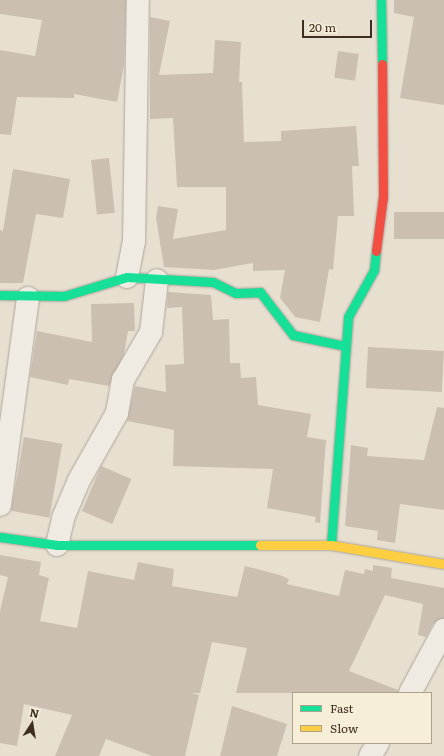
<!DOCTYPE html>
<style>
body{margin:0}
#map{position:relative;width:444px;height:756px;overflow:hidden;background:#e7e0d1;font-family:Literata,serif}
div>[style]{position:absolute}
.building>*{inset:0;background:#cbbfb2;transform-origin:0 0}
.roads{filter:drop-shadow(0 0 1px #ada599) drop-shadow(0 0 1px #ada599)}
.street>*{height:22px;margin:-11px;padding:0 11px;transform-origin:11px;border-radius:11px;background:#efebe3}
.fast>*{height:9px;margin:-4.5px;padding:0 4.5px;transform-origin:4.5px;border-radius:4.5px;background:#16e098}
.slow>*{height:9px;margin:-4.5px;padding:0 4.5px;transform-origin:4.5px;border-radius:4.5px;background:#ffcf43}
.jam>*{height:9px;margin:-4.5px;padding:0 4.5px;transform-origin:4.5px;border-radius:4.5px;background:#f24e42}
span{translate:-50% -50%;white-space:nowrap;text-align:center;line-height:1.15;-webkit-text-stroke:3px #f7eed8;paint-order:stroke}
.legend{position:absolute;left:292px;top:692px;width:140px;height:52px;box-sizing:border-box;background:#f7eed8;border:1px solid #ada18e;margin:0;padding:5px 7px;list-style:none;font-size:12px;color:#3d2e20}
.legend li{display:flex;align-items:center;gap:8px;height:20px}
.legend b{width:20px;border:1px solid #ada18e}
.north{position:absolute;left:12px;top:704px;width:40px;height:40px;-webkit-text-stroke:3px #f7eed8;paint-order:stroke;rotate:12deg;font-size:11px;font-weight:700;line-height:16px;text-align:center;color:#3d2e20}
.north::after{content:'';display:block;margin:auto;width:14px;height:18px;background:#3d2e20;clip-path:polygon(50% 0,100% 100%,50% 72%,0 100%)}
.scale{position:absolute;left:302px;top:20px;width:70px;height:18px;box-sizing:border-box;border:2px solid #3d2e20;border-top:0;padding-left:5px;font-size:12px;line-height:14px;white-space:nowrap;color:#3d2e20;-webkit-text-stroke:3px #f7eed8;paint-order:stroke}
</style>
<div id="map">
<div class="building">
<i style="clip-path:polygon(0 0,126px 0,124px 65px,117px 102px,74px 94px,74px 98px,17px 97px,11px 135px,0 134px,0 50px,35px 56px,42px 20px,0 14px)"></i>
<i style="clip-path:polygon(394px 0,444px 0,444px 105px,400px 98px,414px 17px,394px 13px)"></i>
<i style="clip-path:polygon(150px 17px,170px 21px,159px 75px,213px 73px,215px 40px,241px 42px,239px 82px,242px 82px,244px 142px,281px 141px,281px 131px,356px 126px,359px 166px,352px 166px,354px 216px,338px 216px,333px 270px,329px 269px,320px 322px,295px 317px,280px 298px,285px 270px,253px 271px,253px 263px,214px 270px,164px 267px,156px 218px,158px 206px,178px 209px,173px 239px,226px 230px,226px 187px,177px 187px,173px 118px,150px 119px)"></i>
<i style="left:338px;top:51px;width:21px;height:27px;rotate:8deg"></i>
<i style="left:109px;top:158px;width:55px;height:18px;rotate:84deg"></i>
<i style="clip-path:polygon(13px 169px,70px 179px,63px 218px,36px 214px,23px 283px,0 283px,0 230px,3px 231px)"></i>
<i style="left:394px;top:212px;width:50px;height:27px"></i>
<i style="clip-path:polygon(168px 292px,211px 295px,213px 320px,229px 319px,230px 363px,240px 363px,241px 378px,256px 377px,258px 405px,311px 414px,307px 437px,326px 440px,320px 523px,315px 522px,316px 517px,267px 508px,273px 469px,173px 466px,174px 430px,127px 421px,135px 386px,166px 392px,165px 365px,184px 364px,182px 307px,167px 308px)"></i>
<i style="clip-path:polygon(134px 303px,135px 331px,128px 331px,124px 354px,109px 386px,69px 379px,68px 385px,30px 377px,37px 331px,92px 342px,91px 304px)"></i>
<i style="left:368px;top:347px;width:76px;height:41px;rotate:3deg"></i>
<i style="clip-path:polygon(437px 407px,444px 408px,444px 510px,400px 504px,395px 543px,377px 540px,378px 531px,345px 526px,351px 445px,368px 448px,367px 456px,424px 460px)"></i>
<i style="left:24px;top:437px;width:39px;height:75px;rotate:10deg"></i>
<i style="left:101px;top:466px;width:33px;height:49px;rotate:23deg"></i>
<i style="clip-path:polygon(0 555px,41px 562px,39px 575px,49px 578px,40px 621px,77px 628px,88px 571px,134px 580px,138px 562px,174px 569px,172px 586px,237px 597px,245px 566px,280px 575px,289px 579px,287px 584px,339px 596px,345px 570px,364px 574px,365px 569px,373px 571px,373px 565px,392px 568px,391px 578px,444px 588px,444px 618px,433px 624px,426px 637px,418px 635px,423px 604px,385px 595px,349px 671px,398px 690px,398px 693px,236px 693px,247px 648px,212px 642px,200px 693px,192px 693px,199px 695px,185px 756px,152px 756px,106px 739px,99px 756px,55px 756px,72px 715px,24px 704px,17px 746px,0 743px,0 611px,8px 577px,0 575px)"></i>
<i style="clip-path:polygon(232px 706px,287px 724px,277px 756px,220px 756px)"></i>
</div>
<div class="roads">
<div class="street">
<i style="left:127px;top:277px;width:36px;rotate:-79deg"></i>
<i style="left:134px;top:242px;width:242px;rotate:-89.1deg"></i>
<i style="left:0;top:505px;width:209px;rotate:-82.3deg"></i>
<i style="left:57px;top:545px;width:28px;rotate:-77deg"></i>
<i style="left:63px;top:518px;width:39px;rotate:-67deg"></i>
<i style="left:78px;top:482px;width:79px;rotate:-60.5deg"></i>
<i style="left:117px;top:413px;width:34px;rotate:-80deg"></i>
<i style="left:123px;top:380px;width:56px;rotate:-59.7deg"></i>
<i style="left:151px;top:332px;width:52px;rotate:-83.4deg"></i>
<i style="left:410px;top:693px;width:72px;rotate:-61.6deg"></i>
<i style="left:370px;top:756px;width:15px;rotate:-58deg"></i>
</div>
<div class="fast">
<i style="left:381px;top:0;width:64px;rotate:89.1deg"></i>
<i style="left:0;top:295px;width:64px;rotate:0.9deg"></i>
<i style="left:64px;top:296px;width:66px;rotate:-16.8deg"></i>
<i style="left:127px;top:277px;width:86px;rotate:3.3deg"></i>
<i style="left:213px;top:282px;width:25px;rotate:26deg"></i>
<i style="left:236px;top:293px;width:24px;rotate:-2deg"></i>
<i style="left:260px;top:292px;width:54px;rotate:52.5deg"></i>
<i style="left:293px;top:335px;width:53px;rotate:11.9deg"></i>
<i style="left:0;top:537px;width:58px;rotate:8deg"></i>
<i style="left:57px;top:545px;width:203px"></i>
<i style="left:331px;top:545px;width:229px;rotate:-85.7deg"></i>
<i style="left:348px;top:317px;width:54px;rotate:-61deg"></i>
<i style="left:374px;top:270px;width:19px;rotate:-84deg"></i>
</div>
<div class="slow">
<i style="left:260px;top:545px;width:71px"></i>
<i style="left:331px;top:545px;width:115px;rotate:9.5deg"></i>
</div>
<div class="jam">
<i style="left:376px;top:251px;width:55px;rotate:-82.7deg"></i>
<i style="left:383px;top:196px;width:132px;rotate:-90.4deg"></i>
</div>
</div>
<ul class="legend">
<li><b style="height:5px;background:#16e098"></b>Fast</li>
<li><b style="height:5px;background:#ffcf43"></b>Slow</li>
</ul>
<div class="north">N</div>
<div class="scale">20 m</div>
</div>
